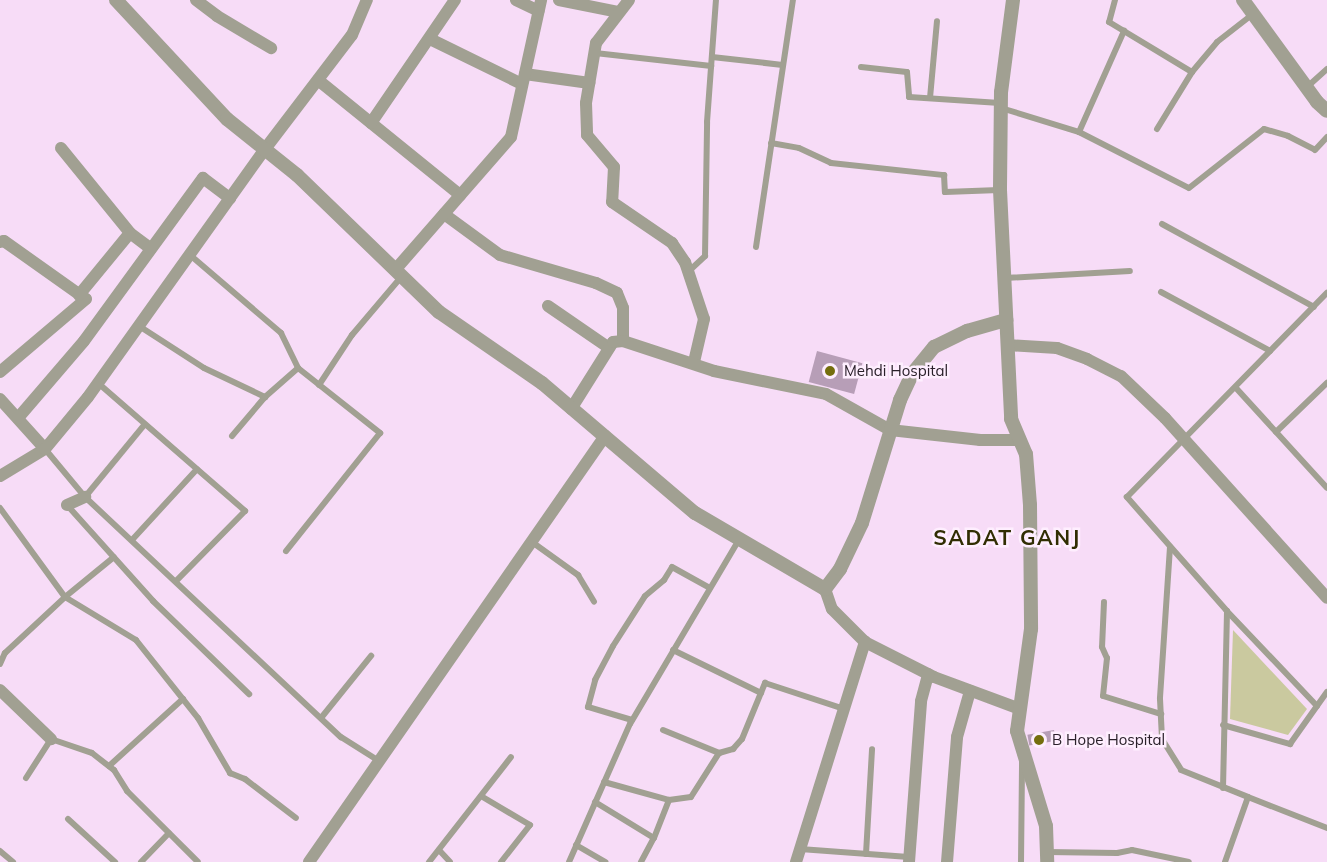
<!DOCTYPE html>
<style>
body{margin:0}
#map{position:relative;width:1327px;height:862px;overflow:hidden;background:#f7dcf7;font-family:Mulish,sans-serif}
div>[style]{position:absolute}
.green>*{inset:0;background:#cac99f}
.building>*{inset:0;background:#b79eb7;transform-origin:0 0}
.service>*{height:6px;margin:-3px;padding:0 3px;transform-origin:3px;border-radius:3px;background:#a1a092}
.minor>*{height:12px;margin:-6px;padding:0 6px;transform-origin:6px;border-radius:6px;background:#a1a092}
.tertiary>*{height:14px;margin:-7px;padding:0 7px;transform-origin:7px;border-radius:7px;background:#a1a092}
.dots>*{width:16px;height:16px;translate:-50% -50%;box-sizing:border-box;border:3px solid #feeefe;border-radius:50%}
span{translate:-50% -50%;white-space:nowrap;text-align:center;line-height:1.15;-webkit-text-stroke:5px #feeefe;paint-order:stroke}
.poi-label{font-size:15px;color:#2a202a}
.left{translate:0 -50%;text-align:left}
.district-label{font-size:21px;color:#312e03;font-weight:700;letter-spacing:1.5px}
</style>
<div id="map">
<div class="green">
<i style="clip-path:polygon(1233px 630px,1307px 709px,1288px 735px,1230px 719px)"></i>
</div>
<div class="building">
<i style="left:817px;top:351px;width:47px;height:32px;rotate:15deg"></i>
<i style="left:1054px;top:730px;width:11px;height:27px;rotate:80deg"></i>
</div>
<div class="service">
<i style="left:1115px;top:0;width:23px;rotate:105deg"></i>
<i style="left:1109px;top:22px;width:97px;rotate:31.1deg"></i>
<i style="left:595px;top:53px;width:117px;rotate:6.4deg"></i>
<i style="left:712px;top:57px;width:71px;rotate:6.4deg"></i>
<i style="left:861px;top:67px;width:46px;rotate:6.2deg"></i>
<i style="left:907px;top:72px;width:25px;rotate:85deg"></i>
<i style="left:909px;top:97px;width:91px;rotate:3.8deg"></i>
<i style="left:1307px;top:87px;width:27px;rotate:-42deg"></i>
<i style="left:930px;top:98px;width:77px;rotate:-84.8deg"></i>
<i style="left:1001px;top:108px;width:82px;rotate:17.1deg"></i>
<i style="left:1079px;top:132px;width:123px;rotate:27deg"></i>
<i style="left:1189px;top:188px;width:95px;rotate:-38.2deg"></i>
<i style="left:1264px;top:129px;width:25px;rotate:16deg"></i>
<i style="left:1288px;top:136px;width:30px;rotate:27deg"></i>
<i style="left:1315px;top:150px;width:18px;rotate:-47deg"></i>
<i style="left:1157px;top:129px;width:67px;rotate:-58.4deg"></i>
<i style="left:1192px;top:72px;width:39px;rotate:-50deg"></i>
<i style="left:1217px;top:42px;width:46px;rotate:-37.9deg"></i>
<i style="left:1079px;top:132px;width:111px;rotate:-66deg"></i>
<i style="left:771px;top:143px;width:28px;rotate:10deg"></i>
<i style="left:799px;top:148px;width:35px;rotate:25deg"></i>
<i style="left:831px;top:163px;width:114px;rotate:6.1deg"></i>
<i style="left:944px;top:175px;width:17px;rotate:87deg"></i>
<i style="left:945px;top:192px;width:54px;rotate:-2.1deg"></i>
<i style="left:1162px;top:224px;width:173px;rotate:28.6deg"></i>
<i style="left:756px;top:247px;width:250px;rotate:-81.5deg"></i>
<i style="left:190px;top:255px;width:120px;rotate:40.6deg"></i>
<i style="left:281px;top:333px;width:39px;rotate:64deg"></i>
<i style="left:298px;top:368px;width:105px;rotate:38.4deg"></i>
<i style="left:380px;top:433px;width:151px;rotate:128.5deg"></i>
<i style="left:689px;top:271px;width:22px;rotate:-43deg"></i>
<i style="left:705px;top:256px;width:134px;rotate:-89.1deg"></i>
<i style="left:707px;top:122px;width:122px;rotate:-85.8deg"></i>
<i style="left:1005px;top:278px;width:125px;rotate:-3.2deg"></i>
<i style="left:1161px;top:292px;width:124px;rotate:28.4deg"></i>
<i style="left:139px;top:326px;width:77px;rotate:32.9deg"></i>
<i style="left:204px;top:368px;width:68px;rotate:25.4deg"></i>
<i style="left:98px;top:383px;width:195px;rotate:41deg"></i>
<i style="left:245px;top:511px;width:98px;rotate:134.6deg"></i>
<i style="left:319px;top:385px;width:60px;rotate:-56.6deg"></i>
<i style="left:352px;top:335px;width:77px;rotate:-49.7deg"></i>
<i style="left:1236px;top:388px;width:135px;rotate:47.7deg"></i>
<i style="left:1276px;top:432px;width:71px;rotate:-43.9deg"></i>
<i style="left:232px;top:436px;width:51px;rotate:-49.8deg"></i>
<i style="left:265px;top:397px;width:44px;rotate:-41.3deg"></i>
<i style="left:45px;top:449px;width:62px;rotate:50.2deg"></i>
<i style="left:85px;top:497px;width:351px;rotate:43.2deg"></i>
<i style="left:341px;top:737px;width:45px;rotate:32.3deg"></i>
<i style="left:85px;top:497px;width:94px;rotate:-50.6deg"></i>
<i style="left:67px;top:505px;width:129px;rotate:48.1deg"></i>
<i style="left:153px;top:601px;width:134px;rotate:44.1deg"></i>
<i style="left:0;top:508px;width:110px;rotate:53.9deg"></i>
<i style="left:65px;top:597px;width:63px;rotate:-39.2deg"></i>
<i style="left:132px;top:540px;width:96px;rotate:-47.5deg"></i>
<i style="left:532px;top:542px;width:57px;rotate:35.7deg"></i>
<i style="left:578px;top:575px;width:31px;rotate:59deg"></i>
<i style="left:1170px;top:547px;width:152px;rotate:93.8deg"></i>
<i style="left:1160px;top:699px;width:40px;rotate:87.1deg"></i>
<i style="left:1162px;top:739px;width:36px;rotate:58deg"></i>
<i style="left:1181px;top:770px;width:72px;rotate:21.9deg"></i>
<i style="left:1248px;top:797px;width:69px;rotate:109.5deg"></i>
<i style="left:1104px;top:602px;width:45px;rotate:92.5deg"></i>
<i style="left:1102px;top:647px;width:12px;rotate:66deg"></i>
<i style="left:1107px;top:658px;width:38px;rotate:96deg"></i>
<i style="left:1103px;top:696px;width:61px;rotate:17.2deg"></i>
<i style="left:673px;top:650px;width:98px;rotate:26deg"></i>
<i style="left:0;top:664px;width:12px;rotate:-66deg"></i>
<i style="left:5px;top:653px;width:82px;rotate:-43deg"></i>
<i style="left:65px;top:597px;width:83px;rotate:31.2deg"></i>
<i style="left:136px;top:640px;width:100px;rotate:51.5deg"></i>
<i style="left:198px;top:718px;width:64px;rotate:59.8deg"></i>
<i style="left:230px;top:773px;width:16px;rotate:22deg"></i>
<i style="left:245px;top:779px;width:64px;rotate:37.4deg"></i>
<i style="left:1317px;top:706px;width:131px;rotate:-133.5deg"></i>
<i style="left:1227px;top:611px;width:152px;rotate:-131.3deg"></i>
<i style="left:1127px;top:497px;width:286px;rotate:-45.6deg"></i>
<i style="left:321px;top:718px;width:80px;rotate:-51.1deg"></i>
<i style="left:632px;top:720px;width:46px;rotate:-163.5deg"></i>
<i style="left:588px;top:707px;width:28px;rotate:-75deg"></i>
<i style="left:595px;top:680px;width:38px;rotate:-62deg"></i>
<i style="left:613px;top:646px;width:59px;rotate:-57.4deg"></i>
<i style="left:645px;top:596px;width:25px;rotate:-40deg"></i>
<i style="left:664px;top:580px;width:15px;rotate:-58deg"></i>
<i style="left:672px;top:567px;width:43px;rotate:28.9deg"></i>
<i style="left:1223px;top:725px;width:70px;rotate:15.8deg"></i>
<i style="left:1290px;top:744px;width:64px;rotate:-54.6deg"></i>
<i style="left:663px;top:730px;width:61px;rotate:22.3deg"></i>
<i style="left:109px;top:766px;width:100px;rotate:-42.2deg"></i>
<i style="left:26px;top:778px;width:46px;rotate:-57.3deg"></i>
<i style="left:51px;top:739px;width:43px;rotate:18.9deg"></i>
<i style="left:92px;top:753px;width:28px;rotate:38deg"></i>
<i style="left:114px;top:770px;width:25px;rotate:58deg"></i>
<i style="left:127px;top:791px;width:100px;rotate:45deg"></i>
<i style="left:604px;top:782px;width:67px;rotate:15.5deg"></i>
<i style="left:669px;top:800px;width:22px;rotate:-8deg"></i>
<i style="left:691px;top:797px;width:52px;rotate:-57.5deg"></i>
<i style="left:719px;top:753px;width:15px;rotate:-16deg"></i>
<i style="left:733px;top:749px;width:13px;rotate:-48deg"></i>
<i style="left:742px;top:739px;width:61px;rotate:-67.7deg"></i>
<i style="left:765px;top:683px;width:83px;rotate:18.2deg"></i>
<i style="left:1223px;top:788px;width:177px;rotate:-88.7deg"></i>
<i style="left:481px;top:796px;width:57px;rotate:30.6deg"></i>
<i style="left:530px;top:825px;width:47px;rotate:128.1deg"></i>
<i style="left:1248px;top:797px;width:85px;rotate:21.4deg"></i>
<i style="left:595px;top:802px;width:69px;rotate:31.4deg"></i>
<i style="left:68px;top:819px;width:64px;rotate:42.5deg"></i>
<i style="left:576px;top:845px;width:34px;rotate:30deg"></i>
<i style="left:800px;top:849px;width:109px;rotate:4.2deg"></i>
<i style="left:439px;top:850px;width:16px;rotate:47deg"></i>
<i style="left:0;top:851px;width:17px;rotate:40deg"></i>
<i style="left:1047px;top:852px;width:70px;rotate:0.8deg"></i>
<i style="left:1117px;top:853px;width:15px;rotate:-11deg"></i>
<i style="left:1132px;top:850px;width:58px;rotate:11.9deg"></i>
<i style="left:866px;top:854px;width:105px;rotate:-86.7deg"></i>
<i style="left:141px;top:862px;width:40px;rotate:-46deg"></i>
<i style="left:429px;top:862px;width:133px;rotate:-52deg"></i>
<i style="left:569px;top:862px;width:151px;rotate:-66.2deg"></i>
<i style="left:630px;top:724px;width:214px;rotate:-59.4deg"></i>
<i style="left:641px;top:862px;width:27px;rotate:-62deg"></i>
<i style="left:654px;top:838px;width:41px;rotate:-68.5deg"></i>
<i style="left:1021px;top:862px;width:104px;rotate:-89.4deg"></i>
</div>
<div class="minor">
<i style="left:196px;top:0;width:26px;rotate:37deg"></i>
<i style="left:217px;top:16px;width:63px;rotate:30.7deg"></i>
<i style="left:516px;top:0;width:25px;rotate:26deg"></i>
<i style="left:559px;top:0;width:60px;rotate:11.5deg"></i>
<i style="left:629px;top:0;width:54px;rotate:127.5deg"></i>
<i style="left:596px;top:43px;width:61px;rotate:99.5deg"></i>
<i style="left:586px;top:103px;width:32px;rotate:88deg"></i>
<i style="left:587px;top:135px;width:42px;rotate:49.8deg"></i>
<i style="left:614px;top:167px;width:35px;rotate:93deg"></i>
<i style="left:612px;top:202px;width:73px;rotate:34.3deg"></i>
<i style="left:672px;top:243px;width:23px;rotate:56deg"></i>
<i style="left:685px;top:262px;width:60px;rotate:71.6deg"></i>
<i style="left:704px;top:319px;width:44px;rotate:103.1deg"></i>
<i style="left:430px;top:39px;width:102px;rotate:26.1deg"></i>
<i style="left:525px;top:74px;width:65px;rotate:8deg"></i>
<i style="left:318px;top:80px;width:183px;rotate:39deg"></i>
<i style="left:371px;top:123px;width:149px;rotate:-55.7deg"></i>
<i style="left:61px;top:148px;width:109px;rotate:50.9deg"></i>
<i style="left:130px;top:233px;width:26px;rotate:37deg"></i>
<i style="left:444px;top:214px;width:69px;rotate:36.2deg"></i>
<i style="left:500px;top:255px;width:100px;rotate:16.3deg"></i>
<i style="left:596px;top:283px;width:23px;rotate:25deg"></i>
<i style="left:617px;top:293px;width:16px;rotate:68deg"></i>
<i style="left:623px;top:308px;width:33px;rotate:90deg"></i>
<i style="left:0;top:242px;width:4px;rotate:-14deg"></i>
<i style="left:4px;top:241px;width:100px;rotate:35.3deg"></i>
<i style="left:86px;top:299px;width:113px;rotate:139.7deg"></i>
<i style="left:395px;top:270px;width:176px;rotate:-48.9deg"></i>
<i style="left:511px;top:137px;width:140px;rotate:-77.6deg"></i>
<i style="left:79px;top:295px;width:80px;rotate:-50.6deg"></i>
<i style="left:548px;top:306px;width:74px;rotate:34.5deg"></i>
<i style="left:1007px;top:345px;width:50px;rotate:3.4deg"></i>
<i style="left:1057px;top:348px;width:32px;rotate:20deg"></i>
<i style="left:1087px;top:359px;width:38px;rotate:27deg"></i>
<i style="left:1121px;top:376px;width:61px;rotate:43.7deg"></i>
<i style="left:1165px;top:418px;width:242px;rotate:48deg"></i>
<i style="left:0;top:399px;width:67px;rotate:48deg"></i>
<i style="left:571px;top:409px;width:79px;rotate:-57.9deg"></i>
<i style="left:613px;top:342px;width:10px;rotate:-6deg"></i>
<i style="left:623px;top:341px;width:96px;rotate:18.2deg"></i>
<i style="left:714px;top:371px;width:114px;rotate:11.6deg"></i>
<i style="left:826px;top:394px;width:73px;rotate:29.4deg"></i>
<i style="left:890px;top:430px;width:91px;rotate:6.3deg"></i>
<i style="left:980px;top:440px;width:40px"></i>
<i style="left:18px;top:418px;width:101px;rotate:-49.4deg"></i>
<i style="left:84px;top:341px;width:202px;rotate:-53.9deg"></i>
<i style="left:203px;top:178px;width:34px;rotate:37deg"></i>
<i style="left:0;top:476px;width:52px;rotate:-31deg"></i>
<i style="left:45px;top:449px;width:67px;rotate:-50.4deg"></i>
<i style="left:88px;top:397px;width:305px;rotate:-54.5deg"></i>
<i style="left:265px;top:149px;width:143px;rotate:-52.7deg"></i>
<i style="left:352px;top:35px;width:38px;rotate:-67deg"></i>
<i style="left:67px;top:505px;width:20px;rotate:-24deg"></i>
<i style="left:825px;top:589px;width:21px;rotate:71deg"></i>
<i style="left:832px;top:609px;width:47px;rotate:45deg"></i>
<i style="left:865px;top:642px;width:77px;rotate:26.9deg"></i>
<i style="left:934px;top:677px;width:92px;rotate:20.4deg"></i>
<i style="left:0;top:690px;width:71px;rotate:43.9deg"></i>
<i style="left:309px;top:862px;width:519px;rotate:-55.21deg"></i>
<i style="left:796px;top:862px;width:231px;rotate:-72.6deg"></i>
<i style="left:909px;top:862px;width:161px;rotate:-85.7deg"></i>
<i style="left:921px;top:701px;width:28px;rotate:-75deg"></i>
<i style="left:947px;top:862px;width:125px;rotate:-85.4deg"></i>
<i style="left:957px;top:737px;width:48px;rotate:-74.2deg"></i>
</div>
<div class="tertiary">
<i style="left:116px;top:0;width:163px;rotate:47deg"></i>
<i style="left:227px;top:119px;width:90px;rotate:38.7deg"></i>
<i style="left:297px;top:175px;width:197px;rotate:44deg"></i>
<i style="left:439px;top:312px;width:125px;rotate:34.6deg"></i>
<i style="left:542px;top:383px;width:201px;rotate:40.4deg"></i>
<i style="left:695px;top:513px;width:151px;rotate:30.3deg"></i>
<i style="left:825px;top:589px;width:25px;rotate:-53deg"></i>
<i style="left:840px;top:569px;width:51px;rotate:-64.4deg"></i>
<i style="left:862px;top:523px;width:129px;rotate:-72.8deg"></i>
<i style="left:900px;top:400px;width:29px;rotate:-65deg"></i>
<i style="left:912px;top:374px;width:35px;rotate:-51deg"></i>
<i style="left:934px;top:347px;width:37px;rotate:-26deg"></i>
<i style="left:967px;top:331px;width:41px;rotate:-15.8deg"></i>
<i style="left:1013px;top:0;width:93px;rotate:97.4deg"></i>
<i style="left:1001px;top:92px;width:98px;rotate:90.6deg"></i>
<i style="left:1000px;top:190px;width:229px;rotate:87.2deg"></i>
<i style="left:1011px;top:419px;width:38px;rotate:67deg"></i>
<i style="left:1026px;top:454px;width:51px;rotate:85.5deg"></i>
<i style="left:1030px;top:505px;width:124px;rotate:89.5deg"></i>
<i style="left:1031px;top:629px;width:103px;rotate:97.8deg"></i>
<i style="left:1017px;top:731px;width:99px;rotate:73deg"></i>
<i style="left:1046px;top:826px;width:36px;rotate:88deg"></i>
<i style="left:1243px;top:0;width:126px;rotate:54deg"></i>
<i style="left:1317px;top:102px;width:13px;rotate:42deg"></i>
</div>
<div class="dots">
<i style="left:830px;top:371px;background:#746e0d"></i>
<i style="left:1039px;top:740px;background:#746e0d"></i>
</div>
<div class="poi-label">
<span class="left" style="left:844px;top:371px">Mehdi Hospital</span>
<span class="left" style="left:1052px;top:740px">B Hope Hospital</span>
</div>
<div class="district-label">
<span style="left:1007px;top:537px">SADAT GANJ</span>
</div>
</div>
